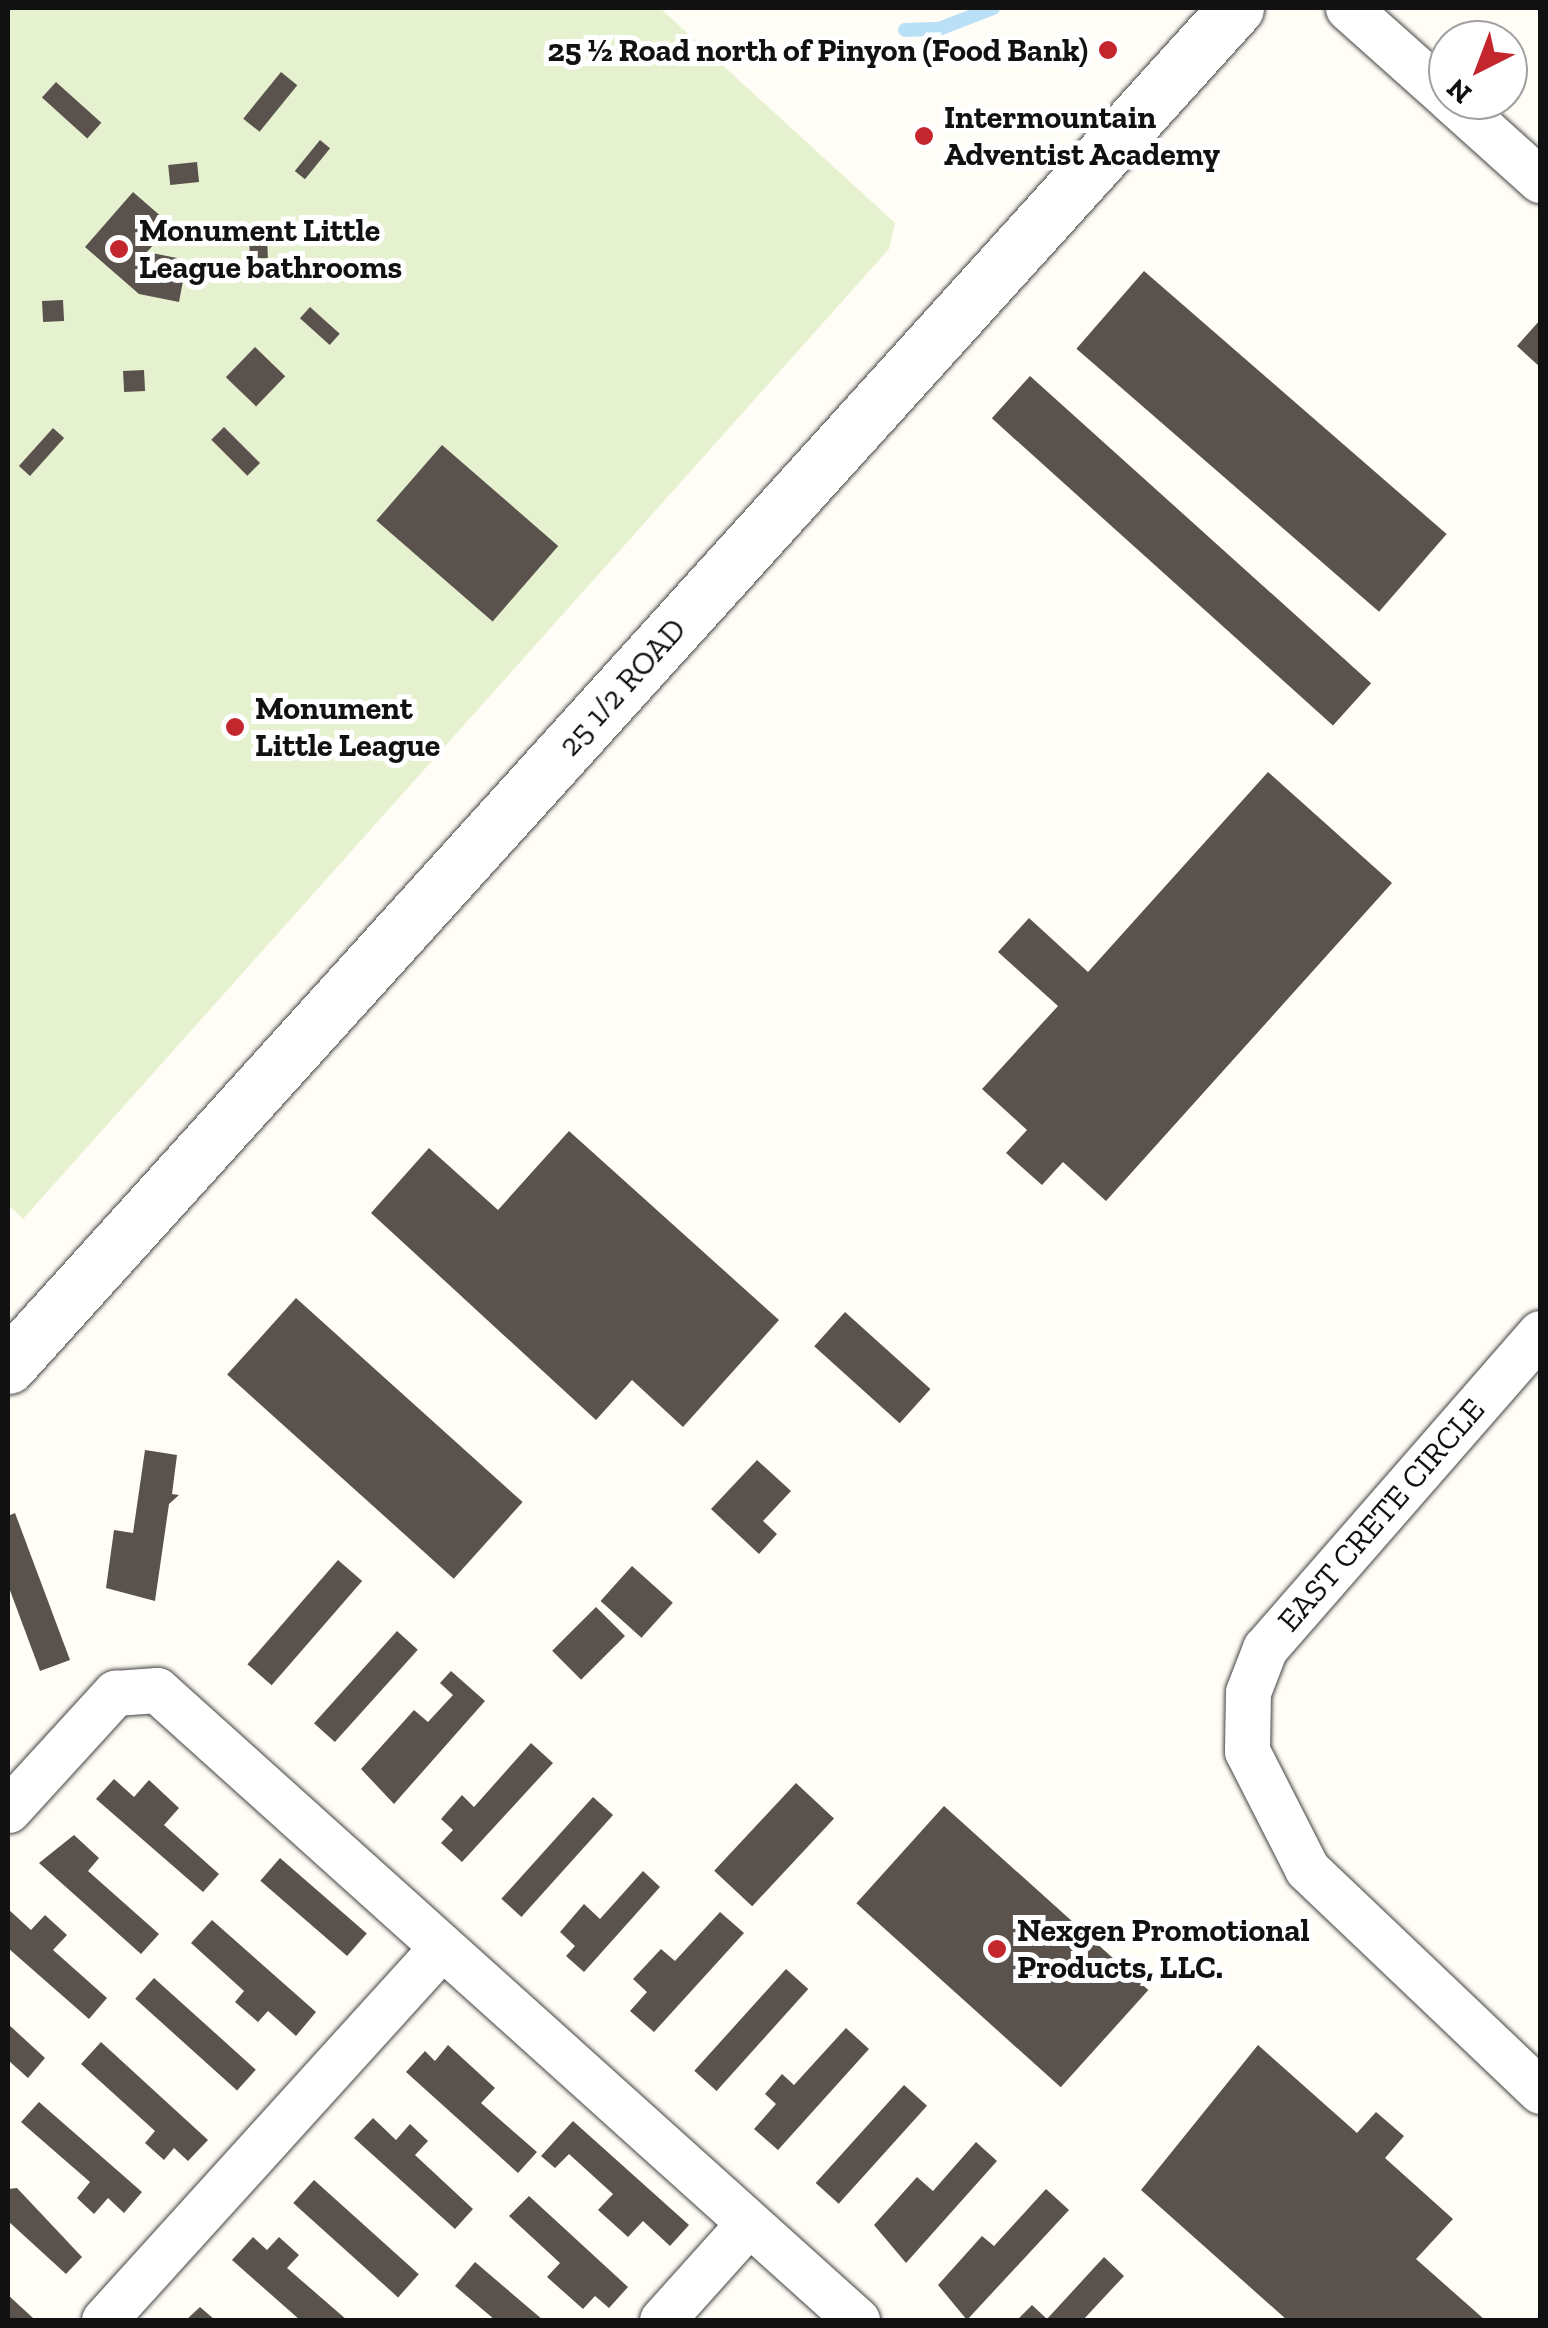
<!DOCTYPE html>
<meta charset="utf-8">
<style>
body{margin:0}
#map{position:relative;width:1548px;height:2328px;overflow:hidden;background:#fffdf5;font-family:"Zilla Slab",serif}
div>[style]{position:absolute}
.pitch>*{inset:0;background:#e6f2cf}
.stream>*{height:14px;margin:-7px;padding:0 7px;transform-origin:7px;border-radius:7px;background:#b9e0f7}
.building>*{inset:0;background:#5a524d;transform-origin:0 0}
.roads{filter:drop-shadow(0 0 2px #444) drop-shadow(0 0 2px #444)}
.minor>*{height:45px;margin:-22.5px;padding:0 22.5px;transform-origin:22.5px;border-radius:22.5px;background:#fff}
.tertiary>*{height:55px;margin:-27.5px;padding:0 27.5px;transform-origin:27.5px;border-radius:27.5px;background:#fff}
.dots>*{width:28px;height:28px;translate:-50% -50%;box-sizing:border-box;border:5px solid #fff;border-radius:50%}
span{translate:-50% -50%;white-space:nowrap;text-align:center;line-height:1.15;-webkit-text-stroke:10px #fff;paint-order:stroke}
.poi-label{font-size:32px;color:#111;font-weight:700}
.right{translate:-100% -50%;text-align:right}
.left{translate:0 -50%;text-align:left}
.street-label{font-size:32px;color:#111}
.frame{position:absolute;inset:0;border:10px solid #111;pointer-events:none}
.north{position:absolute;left:1428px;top:20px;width:100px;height:100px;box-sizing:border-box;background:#fff;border:2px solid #a0a0a0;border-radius:50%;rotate:222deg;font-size:28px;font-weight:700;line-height:40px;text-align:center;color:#111}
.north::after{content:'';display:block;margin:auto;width:35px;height:45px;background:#c4262e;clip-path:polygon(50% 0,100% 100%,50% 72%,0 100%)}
</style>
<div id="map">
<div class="pitch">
<i style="clip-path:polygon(8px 8px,660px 8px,895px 223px,889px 249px,23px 1219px,8px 1205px)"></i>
</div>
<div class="stream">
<i style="left:905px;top:30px;width:34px;rotate:-2deg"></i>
<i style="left:939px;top:29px;width:58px;rotate:-21.3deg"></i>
</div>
<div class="building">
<i style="left:281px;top:72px;width:21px;height:60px;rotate:39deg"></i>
<i style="left:56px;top:82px;width:61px;height:21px;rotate:42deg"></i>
<i style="left:320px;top:140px;width:13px;height:40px;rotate:39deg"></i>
<i style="left:197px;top:162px;width:20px;height:29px;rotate:84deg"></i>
<i style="clip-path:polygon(133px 192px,171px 225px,147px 252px,187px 260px,179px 302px,139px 294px,85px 247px)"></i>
<i style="left:267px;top:234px;width:24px;height:18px;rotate:88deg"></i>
<i style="left:1144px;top:271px;width:401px;height:103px;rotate:41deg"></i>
<i style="left:63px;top:300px;width:21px;height:21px;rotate:87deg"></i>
<i style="left:310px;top:307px;width:40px;height:15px;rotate:42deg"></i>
<i style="clip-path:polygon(1540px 320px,1540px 367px,1517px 346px)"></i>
<i style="left:255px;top:347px;width:42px;height:42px;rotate:44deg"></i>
<i style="left:144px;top:370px;width:21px;height:21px;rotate:87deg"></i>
<i style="left:1030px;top:376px;width:459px;height:57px;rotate:42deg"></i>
<i style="left:224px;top:427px;width:51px;height:18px;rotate:45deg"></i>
<i style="left:53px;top:428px;width:15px;height:51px;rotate:42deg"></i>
<i style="left:442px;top:445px;width:154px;height:100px;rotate:41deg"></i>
<i style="clip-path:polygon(1268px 772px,1392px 883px,1106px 1201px,1063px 1162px,1042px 1185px,1006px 1153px,1027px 1130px,982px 1089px,1058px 1006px,998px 952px,1029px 918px,1088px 972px)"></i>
<i style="clip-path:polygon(569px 1131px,779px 1320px,683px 1427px,632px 1380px,596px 1420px,371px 1213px,429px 1148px,498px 1210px)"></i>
<i style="left:296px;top:1298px;width:305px;height:103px;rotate:42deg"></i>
<i style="left:845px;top:1312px;width:115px;height:46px;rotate:42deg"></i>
<i style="clip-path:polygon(145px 1450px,177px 1455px,172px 1494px,179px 1495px,169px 1504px,155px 1601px,106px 1588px,114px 1530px,133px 1533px)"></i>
<i style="clip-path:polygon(757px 1460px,791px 1491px,763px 1521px,777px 1534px,759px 1554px,711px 1509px)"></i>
<i style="clip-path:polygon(15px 1513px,70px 1660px,40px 1671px,8px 1585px,8px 1516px)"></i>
<i style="left:338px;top:1560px;width:32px;height:138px;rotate:41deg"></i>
<i style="left:632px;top:1566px;width:55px;height:47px;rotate:42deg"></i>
<i style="left:596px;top:1607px;width:41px;height:62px;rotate:45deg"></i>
<i style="left:397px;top:1631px;width:28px;height:124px;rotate:42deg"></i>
<i style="clip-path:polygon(451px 1671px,485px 1701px,394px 1804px,361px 1769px,414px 1710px,428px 1722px,453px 1695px,440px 1683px)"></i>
<i style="clip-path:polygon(531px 1743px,553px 1763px,462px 1862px,441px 1843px,453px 1830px,441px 1819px,462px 1795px,474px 1807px)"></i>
<i style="clip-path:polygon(114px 1779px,134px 1797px,149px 1780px,179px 1808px,164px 1825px,219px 1874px,203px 1892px,96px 1799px)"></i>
<i style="left:796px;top:1783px;width:52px;height:120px;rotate:43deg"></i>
<i style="left:593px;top:1797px;width:27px;height:137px;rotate:42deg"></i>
<i style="left:944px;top:1806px;width:275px;height:131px;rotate:42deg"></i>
<i style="clip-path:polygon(74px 1835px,99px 1858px,88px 1871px,159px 1934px,141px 1954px,39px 1863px)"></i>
<i style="left:280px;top:1858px;width:115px;height:30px;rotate:41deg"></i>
<i style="clip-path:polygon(643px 1871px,660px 1887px,584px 1972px,566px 1956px,575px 1946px,560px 1932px,584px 1904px,600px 1919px)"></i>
<i style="clip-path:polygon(8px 1909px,31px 1930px,45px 1915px,67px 1935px,53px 1950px,107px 1998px,89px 2019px,8px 1948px)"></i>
<i style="clip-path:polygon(720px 1912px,744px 1933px,654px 2032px,630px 2011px,647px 1992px,633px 1979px,661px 1949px,675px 1961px)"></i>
<i style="clip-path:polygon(212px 1920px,316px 2012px,296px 2036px,268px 2011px,258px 2022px,235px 2002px,244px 1991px,191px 1943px)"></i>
<i style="left:786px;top:1969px;width:30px;height:137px;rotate:42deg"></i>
<i style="left:154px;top:1978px;width:137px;height:28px;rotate:42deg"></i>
<i style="clip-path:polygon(8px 2024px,45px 2058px,28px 2078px,8px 2060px)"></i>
<i style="clip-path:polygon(846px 2028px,869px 2049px,778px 2150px,754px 2129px,776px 2104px,765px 2094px,782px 2074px,794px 2085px)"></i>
<i style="clip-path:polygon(101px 2042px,208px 2140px,188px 2161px,174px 2148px,164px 2160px,145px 2143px,155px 2131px,81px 2064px)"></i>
<i style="clip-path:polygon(448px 2045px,495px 2088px,481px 2103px,537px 2152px,518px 2173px,406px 2072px,425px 2051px,435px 2061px)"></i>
<i style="clip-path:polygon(1258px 2045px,1357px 2133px,1376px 2112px,1404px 2136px,1385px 2158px,1453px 2219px,1416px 2259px,1485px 2320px,1287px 2320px,1141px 2190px)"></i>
<i style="left:904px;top:2085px;width:31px;height:132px;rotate:42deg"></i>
<i style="clip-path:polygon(39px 2102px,142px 2192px,124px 2213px,108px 2198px,94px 2214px,77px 2198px,90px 2182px,21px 2122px)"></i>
<i style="clip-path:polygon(373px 2118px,396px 2140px,410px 2124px,428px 2141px,415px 2155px,473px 2209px,455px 2229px,354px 2138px)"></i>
<i style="clip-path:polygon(573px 2121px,689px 2225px,670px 2246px,643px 2221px,628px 2237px,598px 2210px,613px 2194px,569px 2154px,555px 2168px,541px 2156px)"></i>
<i style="clip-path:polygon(976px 2142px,997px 2161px,906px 2263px,874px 2225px,917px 2177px,933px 2191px)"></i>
<i style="left:314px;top:2180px;width:141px;height:31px;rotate:42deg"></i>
<i style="clip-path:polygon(17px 2188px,82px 2257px,66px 2274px,8px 2221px,8px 2189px)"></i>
<i style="clip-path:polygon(1046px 2189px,1069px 2210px,967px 2320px,938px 2285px,982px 2236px,994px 2246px)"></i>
<i style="clip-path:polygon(529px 2196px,628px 2287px,609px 2308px,595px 2296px,583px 2309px,547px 2277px,560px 2263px,509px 2216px)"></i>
<i style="clip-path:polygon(253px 2237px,267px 2250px,279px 2237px,299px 2255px,287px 2268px,347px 2320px,300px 2320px,232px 2260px)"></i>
<i style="clip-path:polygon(1104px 2257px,1124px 2276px,1083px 2320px,1017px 2320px,1032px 2305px,1047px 2319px)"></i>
<i style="clip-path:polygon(475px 2262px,543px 2320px,495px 2320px,455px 2286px)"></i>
<i style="clip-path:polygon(8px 2295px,33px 2318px,31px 2320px,8px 2320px)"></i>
<i style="clip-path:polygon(200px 2307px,215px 2320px,186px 2320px)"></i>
</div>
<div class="roads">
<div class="minor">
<i style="left:1348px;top:8px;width:134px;rotate:41.7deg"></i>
<i style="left:1451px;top:100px;width:120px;rotate:42deg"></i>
<i style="left:1540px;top:1333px;width:418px;rotate:131.1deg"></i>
<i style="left:1265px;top:1648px;width:47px;rotate:111.1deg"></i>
<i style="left:1248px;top:1692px;width:59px;rotate:91deg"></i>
<i style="left:1247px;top:1751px;width:132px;rotate:63deg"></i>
<i style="left:1307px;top:1869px;width:322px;rotate:43.6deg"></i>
<i style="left:8px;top:1810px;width:159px;rotate:-47.6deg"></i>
<i style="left:115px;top:1693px;width:42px;rotate:-4.1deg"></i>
<i style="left:157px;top:1690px;width:942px;rotate:41.99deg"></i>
<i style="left:104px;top:2320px;width:503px;rotate:-47.82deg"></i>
<i style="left:662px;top:2320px;width:130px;rotate:-48.1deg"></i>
</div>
<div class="tertiary">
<i style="left:8px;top:1366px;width:1831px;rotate:-47.88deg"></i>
</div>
</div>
<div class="dots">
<i style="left:1108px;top:50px;background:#c4262e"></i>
<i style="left:924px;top:136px;background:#c4262e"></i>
<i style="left:119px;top:249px;background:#c4262e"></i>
<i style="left:235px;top:727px;background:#c4262e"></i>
<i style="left:997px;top:1949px;background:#c4262e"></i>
</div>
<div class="poi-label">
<span class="right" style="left:1088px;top:50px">25 ½ Road north of Pinyon (Food Bank)</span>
<span class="left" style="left:944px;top:136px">Intermountain<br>Adventist Academy</span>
<span class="left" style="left:139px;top:249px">Monument Little<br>League bathrooms</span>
<span class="left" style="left:255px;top:727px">Monument<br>Little League</span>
<span class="left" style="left:1017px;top:1949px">Nexgen Promotional<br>Products, LLC.</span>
</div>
<div class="street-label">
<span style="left:622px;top:687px;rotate:-48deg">25 1/2 ROAD</span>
<span style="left:1381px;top:1515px;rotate:-49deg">EAST CRETE CIRCLE</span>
</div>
<div class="frame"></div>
<div class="north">N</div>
</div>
